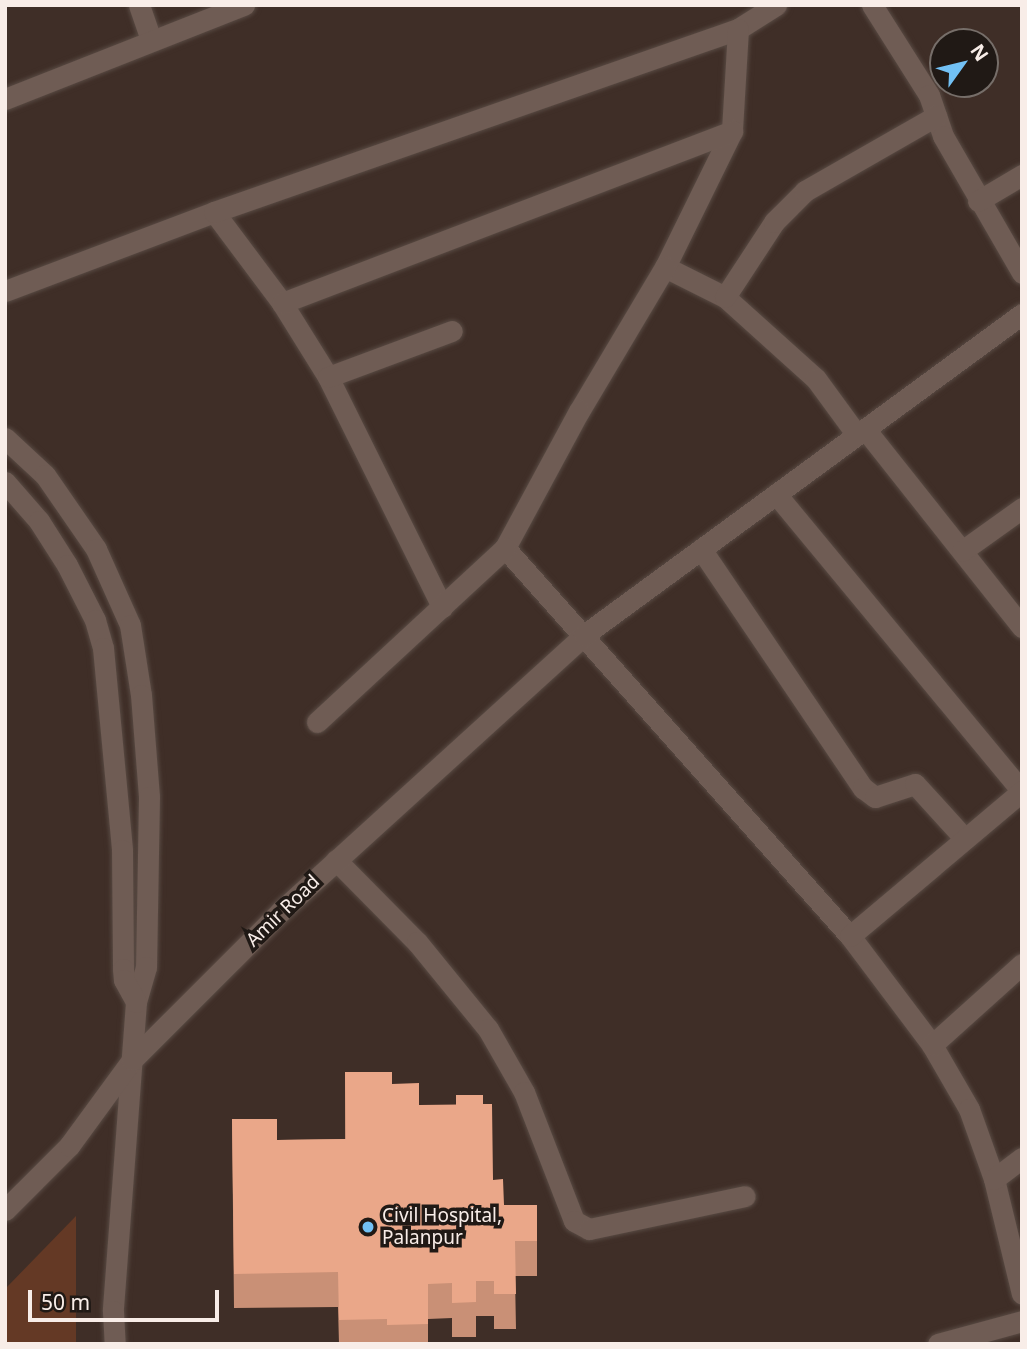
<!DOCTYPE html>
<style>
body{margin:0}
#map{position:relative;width:1027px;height:1349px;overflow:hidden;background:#3f2e27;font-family:"Noto Sans",sans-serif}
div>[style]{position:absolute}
.green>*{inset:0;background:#643925}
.roads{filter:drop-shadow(0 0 2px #584a43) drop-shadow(0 0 2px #584a43)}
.minor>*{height:21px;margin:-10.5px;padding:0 10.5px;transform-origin:10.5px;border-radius:10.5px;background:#6f5c54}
.wall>*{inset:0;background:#c99076}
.building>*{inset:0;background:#eaa789}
.dots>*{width:19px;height:19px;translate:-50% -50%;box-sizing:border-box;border:4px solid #201915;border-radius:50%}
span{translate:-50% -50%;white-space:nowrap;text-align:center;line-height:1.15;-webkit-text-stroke:7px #201915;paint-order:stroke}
.street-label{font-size:19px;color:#f8ede8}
.poi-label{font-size:19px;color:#f8ede8}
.left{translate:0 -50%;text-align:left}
.frame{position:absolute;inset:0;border:7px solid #f8ede8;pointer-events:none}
.north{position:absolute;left:929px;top:28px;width:70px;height:70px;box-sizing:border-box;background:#201915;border:2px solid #766e69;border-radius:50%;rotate:56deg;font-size:19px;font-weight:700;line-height:28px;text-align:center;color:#f8ede8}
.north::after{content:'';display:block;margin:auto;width:24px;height:32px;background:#72c1f5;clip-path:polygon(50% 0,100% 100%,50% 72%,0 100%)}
.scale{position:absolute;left:28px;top:1290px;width:191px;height:32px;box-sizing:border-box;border:4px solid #f8ede8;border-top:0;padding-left:9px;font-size:21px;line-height:24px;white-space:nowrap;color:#f8ede8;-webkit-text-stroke:5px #201915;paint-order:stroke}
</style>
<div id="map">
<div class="green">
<i style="clip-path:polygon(76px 1216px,76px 1344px,5px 1344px,5px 1289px)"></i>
</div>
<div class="roads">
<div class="minor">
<i style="left:139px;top:5px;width:36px;rotate:71deg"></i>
<i style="left:872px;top:5px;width:107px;rotate:57.7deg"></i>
<i style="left:929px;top:95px;width:43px;rotate:71.1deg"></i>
<i style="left:943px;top:136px;width:158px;rotate:60deg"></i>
<i style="left:738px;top:29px;width:45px;rotate:-32.3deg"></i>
<i style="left:5px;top:99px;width:257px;rotate:-21.5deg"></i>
<i style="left:978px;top:201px;width:51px;rotate:-30.6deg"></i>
<i style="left:214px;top:212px;width:114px;rotate:53.2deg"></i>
<i style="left:282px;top:303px;width:87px;rotate:58.1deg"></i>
<i style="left:328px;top:377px;width:257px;rotate:63.6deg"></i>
<i style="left:665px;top:267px;width:67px;rotate:26.6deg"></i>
<i style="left:725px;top:297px;width:122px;rotate:42deg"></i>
<i style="left:816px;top:379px;width:69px;rotate:53.8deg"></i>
<i style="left:5px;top:291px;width:223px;rotate:-20.7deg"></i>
<i style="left:214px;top:212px;width:555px;rotate:-19.25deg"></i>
<i style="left:738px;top:29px;width:102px;rotate:93.4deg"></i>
<i style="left:732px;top:131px;width:152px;rotate:116.2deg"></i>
<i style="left:665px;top:267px;width:168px;rotate:120.8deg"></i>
<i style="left:579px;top:411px;width:156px;rotate:118.4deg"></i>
<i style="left:505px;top:548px;width:519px;rotate:48.36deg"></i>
<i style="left:850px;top:936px;width:136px;rotate:53deg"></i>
<i style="left:932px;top:1045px;width:74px;rotate:60deg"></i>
<i style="left:969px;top:1109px;width:74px;rotate:70.3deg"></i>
<i style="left:994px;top:1179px;width:118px;rotate:76.3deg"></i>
<i style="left:725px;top:297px;width:90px;rotate:-56.8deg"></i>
<i style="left:774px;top:222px;width:44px;rotate:-45deg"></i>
<i style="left:805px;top:191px;width:151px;rotate:-29.8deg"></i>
<i style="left:282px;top:303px;width:482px;rotate:-20.9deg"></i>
<i style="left:328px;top:377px;width:132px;rotate:-20.4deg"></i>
<i style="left:865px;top:429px;width:253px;rotate:51.6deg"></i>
<i style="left:5px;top:438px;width:54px;rotate:42.8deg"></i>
<i style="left:45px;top:475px;width:90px;rotate:55.4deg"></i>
<i style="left:96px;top:549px;width:83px;rotate:65.9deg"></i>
<i style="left:130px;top:625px;width:71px;rotate:81.1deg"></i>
<i style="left:141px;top:695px;width:102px;rotate:85.5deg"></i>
<i style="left:149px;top:797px;width:170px;rotate:91deg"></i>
<i style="left:146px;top:967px;width:36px;rotate:106deg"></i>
<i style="left:136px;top:1002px;width:310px;rotate:94.3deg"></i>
<i style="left:113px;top:1311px;width:33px;rotate:87deg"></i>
<i style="left:5px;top:482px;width:52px;rotate:48.9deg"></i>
<i style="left:39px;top:521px;width:52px;rotate:57.5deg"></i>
<i style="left:67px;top:565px;width:62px;rotate:63deg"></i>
<i style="left:95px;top:620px;width:29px;rotate:74deg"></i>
<i style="left:103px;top:648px;width:203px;rotate:84.6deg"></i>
<i style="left:122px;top:850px;width:119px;rotate:89.5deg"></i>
<i style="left:123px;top:969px;width:11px;rotate:85deg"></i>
<i style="left:124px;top:980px;width:25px;rotate:61deg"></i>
<i style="left:776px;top:494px;width:386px;rotate:50.4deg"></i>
<i style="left:701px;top:549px;width:289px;rotate:55.9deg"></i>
<i style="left:863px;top:788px;width:15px;rotate:37deg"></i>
<i style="left:875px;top:797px;width:42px;rotate:-18deg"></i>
<i style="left:915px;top:784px;width:74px;rotate:47.7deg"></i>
<i style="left:962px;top:551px;width:74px;rotate:-35.6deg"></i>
<i style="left:317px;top:722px;width:256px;rotate:-42.8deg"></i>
<i style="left:336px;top:860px;width:115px;rotate:45.4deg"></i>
<i style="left:417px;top:942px;width:112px;rotate:50.8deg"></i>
<i style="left:488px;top:1029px;width:73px;rotate:60.3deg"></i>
<i style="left:524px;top:1092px;width:138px;rotate:68.8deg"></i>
<i style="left:574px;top:1221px;width:17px;rotate:28deg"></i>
<i style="left:589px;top:1229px;width:159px;rotate:-11.9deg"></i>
<i style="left:850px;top:936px;width:225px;rotate:-40.1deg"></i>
<i style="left:932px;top:1045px;width:121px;rotate:-42deg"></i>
<i style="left:994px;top:1179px;width:35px;rotate:-37deg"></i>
<i style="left:5px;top:1210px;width:91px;rotate:-45deg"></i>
<i style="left:69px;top:1146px;width:107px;rotate:-53.8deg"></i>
<i style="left:132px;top:1060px;width:211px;rotate:-45deg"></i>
<i style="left:281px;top:911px;width:410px;rotate:-42.3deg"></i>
<i style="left:584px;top:635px;width:543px;rotate:-36.24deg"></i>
<i style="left:938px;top:1344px;width:87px;rotate:-15.3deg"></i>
</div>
</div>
<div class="wall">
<i style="clip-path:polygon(345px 1072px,392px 1084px,419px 1105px,483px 1104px,493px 1180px,504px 1205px,537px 1205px,537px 1276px,515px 1276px,516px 1329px,494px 1329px,494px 1316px,476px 1316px,476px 1337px,452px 1337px,452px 1318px,428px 1319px,428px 1344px,339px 1344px,338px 1307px,234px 1308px,232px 1119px,277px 1140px,345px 1139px)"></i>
</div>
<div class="building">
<i style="clip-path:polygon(345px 1072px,392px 1072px,392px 1084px,419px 1083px,419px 1105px,456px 1105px,456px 1095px,483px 1095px,483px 1104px,492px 1104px,493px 1180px,503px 1179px,504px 1205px,537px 1205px,537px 1241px,515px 1241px,516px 1294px,494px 1294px,494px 1281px,476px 1281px,476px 1302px,452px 1303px,452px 1283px,428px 1284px,428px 1324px,387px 1325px,387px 1319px,339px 1320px,338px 1272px,234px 1274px,232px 1119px,277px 1119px,277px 1140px,346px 1139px)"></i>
</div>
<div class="dots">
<i style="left:368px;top:1227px;background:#72c1f5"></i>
</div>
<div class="street-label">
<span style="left:283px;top:911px;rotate:-44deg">Amir Road</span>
</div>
<div class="poi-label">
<span class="left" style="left:382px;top:1227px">Civil Hospital,<br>Palanpur</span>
</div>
<div class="frame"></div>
<div class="north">N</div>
<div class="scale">50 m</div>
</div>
